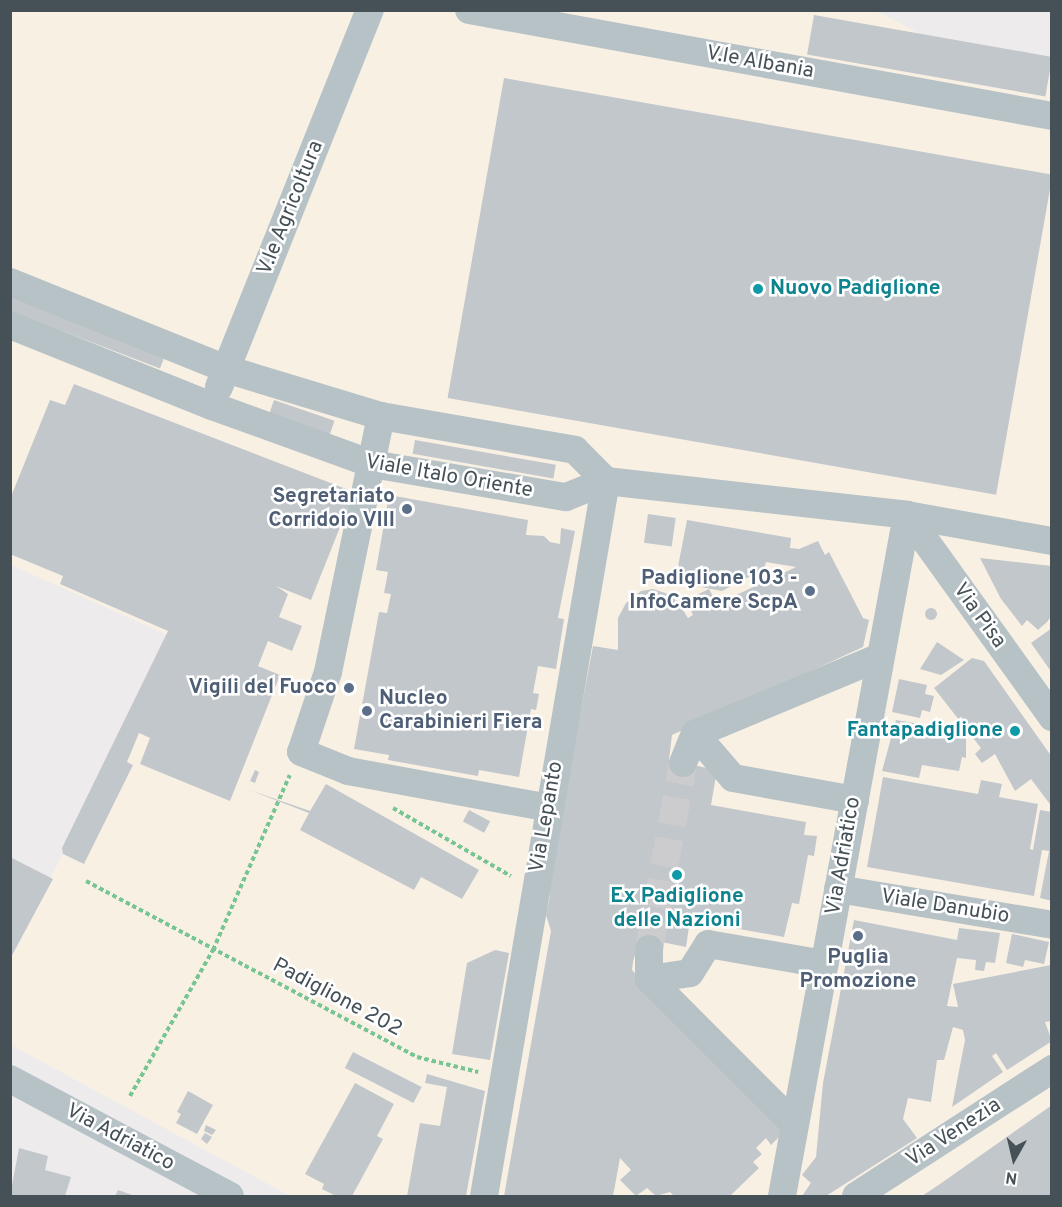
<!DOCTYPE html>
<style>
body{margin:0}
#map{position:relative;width:1062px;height:1207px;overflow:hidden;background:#eeebec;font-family:Overpass,sans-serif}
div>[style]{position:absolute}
.commercial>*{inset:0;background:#f9f0e4}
.building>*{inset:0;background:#c2c7cb;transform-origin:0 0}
.round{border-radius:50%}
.minor-tunnel>*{height:28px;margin-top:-14px;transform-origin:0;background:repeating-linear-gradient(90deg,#ccccce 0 28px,transparent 0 42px)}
.path>*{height:4px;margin-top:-2px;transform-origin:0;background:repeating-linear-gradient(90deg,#77c593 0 4.5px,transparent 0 7.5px)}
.minor>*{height:28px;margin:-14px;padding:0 14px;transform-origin:14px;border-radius:14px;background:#b7c2c7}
.dots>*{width:16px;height:16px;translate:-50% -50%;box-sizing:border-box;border:3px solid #fff;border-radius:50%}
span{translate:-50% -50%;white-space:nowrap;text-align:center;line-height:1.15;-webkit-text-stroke:5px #fff;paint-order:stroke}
.street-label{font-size:21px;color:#455157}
.culture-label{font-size:21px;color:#0d838f;font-weight:700}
.left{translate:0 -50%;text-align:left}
.right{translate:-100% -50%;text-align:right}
.service-label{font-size:21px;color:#4e5e75;font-weight:700}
.frame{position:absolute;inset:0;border:12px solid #455157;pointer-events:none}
.north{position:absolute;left:984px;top:1129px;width:60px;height:60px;-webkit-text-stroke:4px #fff;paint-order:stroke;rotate:188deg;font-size:16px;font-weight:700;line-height:24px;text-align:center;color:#455157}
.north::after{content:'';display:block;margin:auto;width:21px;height:27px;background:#455157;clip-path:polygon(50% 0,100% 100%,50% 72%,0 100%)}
</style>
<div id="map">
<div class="commercial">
<i style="clip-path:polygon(875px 10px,920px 34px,1051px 59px,1051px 1196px,290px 1196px,11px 1045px,11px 959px,170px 636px,11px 565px,11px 11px)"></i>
</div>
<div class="building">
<i style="left:814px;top:15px;width:242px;height:40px;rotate:10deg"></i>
<i style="left:504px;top:78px;width:557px;height:325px;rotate:10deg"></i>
<i style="left:10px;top:296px;width:166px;height:14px;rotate:21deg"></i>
<i style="clip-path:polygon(74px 384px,354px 492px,311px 600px,276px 586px,288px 594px,279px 617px,302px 626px,292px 651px,268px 641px,258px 666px,280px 675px,230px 801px,140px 764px,150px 738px,139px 733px,127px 762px,133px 765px,84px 864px,63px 854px,62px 848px,168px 631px,60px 584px,63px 576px,10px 554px,10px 499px,50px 400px,65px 405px)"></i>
<i style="left:274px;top:400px;width:64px;height:15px;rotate:19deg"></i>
<i style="left:415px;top:440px;width:143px;height:14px;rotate:10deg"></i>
<i style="clip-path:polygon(389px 495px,528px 520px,526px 535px,544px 536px,550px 542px,560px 544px,561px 528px,575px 531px,558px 618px,564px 619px,556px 669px,538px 666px,533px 693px,539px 694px,536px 710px,531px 709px,519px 777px,479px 770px,478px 776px,455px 772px,388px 760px,389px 755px,354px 749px,379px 612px,387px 613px,391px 594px,384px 593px,388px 572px,376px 570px)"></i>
<i style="left:648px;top:514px;width:28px;height:29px;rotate:8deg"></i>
<i style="clip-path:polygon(687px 520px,791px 538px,790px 548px,799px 549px,818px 541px,825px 555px,829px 552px,863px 618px,869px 620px,863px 647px,672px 735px,669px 760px,717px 770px,711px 805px,806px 822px,804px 835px,817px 836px,814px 856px,808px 855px,799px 904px,792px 903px,784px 937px,690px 920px,686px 947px,662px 942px,660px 951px,637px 947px,633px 962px,632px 970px,780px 1121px,780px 1136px,771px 1145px,766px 1138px,756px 1148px,762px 1154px,753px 1162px,759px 1168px,730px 1196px,674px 1196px,670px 1192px,656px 1196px,647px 1188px,636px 1196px,620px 1180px,631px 1170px,620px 1158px,613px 1196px,504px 1196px,551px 931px,546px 915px,550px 895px,546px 895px,593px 646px,618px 650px,618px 618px,626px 603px,641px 591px,653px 589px,674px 596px,688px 618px,693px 615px,686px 600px,709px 589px,717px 604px,796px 567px,766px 562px,764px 569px,722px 591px,675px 582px)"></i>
<i style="clip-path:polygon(980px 558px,1052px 566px,1052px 615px,1047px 622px,1038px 630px,1027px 620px,1022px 626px,1001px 599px)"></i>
<i class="round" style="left:925px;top:608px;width:12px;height:12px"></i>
<i style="clip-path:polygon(1052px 628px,1052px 673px,1031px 643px)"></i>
<i style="clip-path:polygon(937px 642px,964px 660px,941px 675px,920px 669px)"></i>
<i style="clip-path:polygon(972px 658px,984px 661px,1052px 757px,1052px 807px,1031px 779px,1015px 791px,995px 754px,982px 763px,975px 754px,981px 748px,934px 688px)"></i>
<i style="clip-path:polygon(899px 679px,927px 685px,925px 694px,934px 696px,930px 712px,922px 710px,920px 718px,892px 712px)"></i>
<i style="clip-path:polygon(896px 720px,966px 732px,966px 758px,962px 757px,959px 771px,922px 765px,919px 778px,882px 771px)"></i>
<i style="clip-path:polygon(255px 770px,259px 772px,255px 783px,250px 781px)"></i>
<i style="clip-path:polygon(883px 777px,978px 794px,981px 780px,1002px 784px,999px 797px,1038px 804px,1030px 849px,1033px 850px,1040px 810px,1052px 812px,1052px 901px,1040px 898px,1049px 851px,1042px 850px,1034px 896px,867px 867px)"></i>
<i style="clip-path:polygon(326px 784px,479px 870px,462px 899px,421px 877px,414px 890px,300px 830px,309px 813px,247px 789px,310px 811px)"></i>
<i style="left:469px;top:810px;width:24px;height:13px;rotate:28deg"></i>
<i style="clip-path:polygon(10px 857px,53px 879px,10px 959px)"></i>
<i style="clip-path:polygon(854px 920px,957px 940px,959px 928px,1000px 933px,995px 963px,986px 962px,984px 971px,975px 970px,976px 960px,957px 958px,947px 1006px,958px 1007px,953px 984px,1051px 965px,1052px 1021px,1045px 1022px,1052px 1041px,1007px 1070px,996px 1053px,992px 1056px,1003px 1072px,952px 1107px,965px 1040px,963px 1030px,953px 1027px,944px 1060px,937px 1060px,931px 1102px,908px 1098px,903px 1119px,917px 1138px,826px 1196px,802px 1196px,811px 1183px,802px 1175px,816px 1157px,823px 1083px)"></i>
<i style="clip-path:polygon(1012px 934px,1049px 942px,1044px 964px,1025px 960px,1023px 967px,1006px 963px)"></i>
<i style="clip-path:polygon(495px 950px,509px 953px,490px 1060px,452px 1054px,467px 963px)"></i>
<i style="left:353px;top:1052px;width:77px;height:18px;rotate:27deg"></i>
<i style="clip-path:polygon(427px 1074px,485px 1091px,466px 1196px,407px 1196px,420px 1123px,440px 1126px,447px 1087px,425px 1083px)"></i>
<i style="clip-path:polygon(355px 1083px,394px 1104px,377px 1136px,383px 1139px,352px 1196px,336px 1196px,322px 1189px,324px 1184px,305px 1174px)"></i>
<i style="clip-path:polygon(188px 1091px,213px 1105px,197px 1134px,176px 1123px,181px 1114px,177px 1112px)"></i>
<i style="clip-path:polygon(1052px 1105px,1052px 1196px,922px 1196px,940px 1184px)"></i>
<i style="clip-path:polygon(206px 1125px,216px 1130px,212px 1135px,204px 1131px)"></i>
<i style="clip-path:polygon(205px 1133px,212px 1137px,207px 1144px,201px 1139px)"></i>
<i style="clip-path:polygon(19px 1148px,48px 1156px,45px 1170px,71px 1177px,65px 1196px,10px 1196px)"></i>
<i style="clip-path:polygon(118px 1190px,121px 1191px,135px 1196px,115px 1196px)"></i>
</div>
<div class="minor-tunnel">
<i style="left:649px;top:949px;width:189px;rotate:-79.6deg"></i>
</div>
<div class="path">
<i style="left:393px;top:808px;width:136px;rotate:30deg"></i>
<i style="left:86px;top:881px;width:375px;rotate:28deg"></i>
<i style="left:417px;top:1057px;width:63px;rotate:13.8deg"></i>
<i style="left:130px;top:1096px;width:168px;rotate:-60.4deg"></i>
<i style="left:213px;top:950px;width:191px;rotate:-66.3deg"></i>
</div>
<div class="minor">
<i style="left:469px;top:10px;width:593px;rotate:10.3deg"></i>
<i style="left:10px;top:282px;width:233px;rotate:21.9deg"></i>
<i style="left:226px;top:369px;width:162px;rotate:16.9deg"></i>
<i style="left:381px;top:416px;width:197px;rotate:9.9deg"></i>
<i style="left:575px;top:450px;width:44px;rotate:45deg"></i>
<i style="left:606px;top:481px;width:725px;rotate:99.68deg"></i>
<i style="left:10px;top:325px;width:218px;rotate:21.9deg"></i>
<i style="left:212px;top:406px;width:170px;rotate:19.9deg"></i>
<i style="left:372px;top:464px;width:197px;rotate:9.7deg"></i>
<i style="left:566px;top:497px;width:43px;rotate:-21.8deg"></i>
<i style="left:606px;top:481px;width:303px;rotate:6.4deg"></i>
<i style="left:907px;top:515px;width:147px;rotate:10.2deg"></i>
<i style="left:219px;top:387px;width:406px;rotate:-68.2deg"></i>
<i style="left:381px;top:416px;width:261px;rotate:101.7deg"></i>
<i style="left:328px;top:672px;width:84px;rotate:108.6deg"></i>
<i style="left:301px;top:752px;width:51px;rotate:22deg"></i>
<i style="left:348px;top:771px;width:204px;rotate:10.4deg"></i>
<i style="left:907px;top:515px;width:249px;rotate:54.3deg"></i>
<i style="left:695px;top:734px;width:58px;rotate:49.2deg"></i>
<i style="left:733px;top:778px;width:124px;rotate:10.2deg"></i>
<i style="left:683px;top:763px;width:31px;rotate:-68deg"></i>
<i style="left:695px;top:734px;width:200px;rotate:-22.6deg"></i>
<i style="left:838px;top:889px;width:217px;rotate:9.5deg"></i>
<i style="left:649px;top:949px;width:30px;rotate:90deg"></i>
<i style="left:649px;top:979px;width:206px;rotate:45deg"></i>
<i style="left:649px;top:979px;width:41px;rotate:-8.3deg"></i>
<i style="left:690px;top:973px;width:34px;rotate:-58deg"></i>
<i style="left:708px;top:944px;width:118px;rotate:9.8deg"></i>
<i style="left:10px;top:1079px;width:249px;rotate:28deg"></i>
<i style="left:782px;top:1196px;width:692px;rotate:-79.6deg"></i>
<i style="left:856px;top:1196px;width:234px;rotate:-32.9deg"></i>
</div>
<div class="dots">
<i style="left:758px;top:289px;background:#0f9aa8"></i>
<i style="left:407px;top:509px;background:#5c6f8a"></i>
<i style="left:810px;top:591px;background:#5c6f8a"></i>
<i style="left:349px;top:688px;background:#5c6f8a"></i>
<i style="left:367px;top:711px;background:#5c6f8a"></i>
<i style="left:1015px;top:731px;background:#0f9aa8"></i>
<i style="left:677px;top:875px;background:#0f9aa8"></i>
<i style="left:858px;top:936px;background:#5c6f8a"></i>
</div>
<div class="street-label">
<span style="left:760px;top:63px;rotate:10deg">V.le Albania</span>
<span style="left:291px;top:208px;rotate:-68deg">V.le Agricoltura</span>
<span style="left:449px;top:477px;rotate:10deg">Viale Italo Oriente</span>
<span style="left:979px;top:616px;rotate:54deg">Via Pisa</span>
<span style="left:547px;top:817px;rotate:-80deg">Via Lepanto</span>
<span style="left:844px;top:856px;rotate:-80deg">Via Adriatico</span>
<span style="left:945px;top:907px;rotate:9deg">Viale Danubio</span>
<span style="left:337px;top:998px;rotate:28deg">Padiglione 202</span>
<span style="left:954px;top:1133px;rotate:-33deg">Via Venezia</span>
<span style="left:120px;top:1138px;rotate:28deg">Via Adriatico</span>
</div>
<div class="culture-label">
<span class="left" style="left:770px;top:289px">Nuovo Padiglione</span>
<span class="right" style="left:1003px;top:731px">Fantapadiglione</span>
<span style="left:677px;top:909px">Ex Padiglione<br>delle Nazioni</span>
</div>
<div class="service-label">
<span class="right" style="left:395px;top:509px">Segretariato<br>Corridoio VIII</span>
<span class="right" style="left:798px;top:591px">Padiglione 103 -<br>InfoCamere ScpA</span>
<span class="right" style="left:337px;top:688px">Vigili del Fuoco</span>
<span class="left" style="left:379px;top:711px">Nucleo<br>Carabinieri Fiera</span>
<span style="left:858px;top:970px">Puglia<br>Promozione</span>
</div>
<div class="frame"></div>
<div class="north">N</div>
</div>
